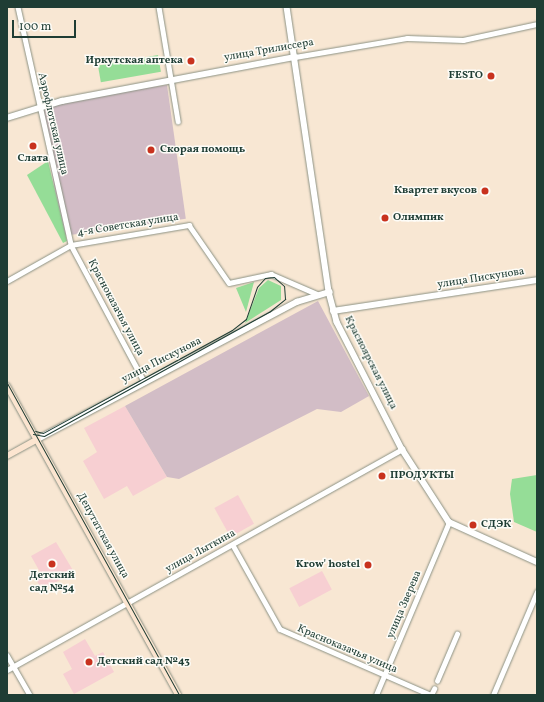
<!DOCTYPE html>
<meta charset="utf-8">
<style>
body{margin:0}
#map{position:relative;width:544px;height:702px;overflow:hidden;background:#f8e7d3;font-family:Vollkorn,serif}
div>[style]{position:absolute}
.built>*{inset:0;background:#f7cfd2;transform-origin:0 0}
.industrial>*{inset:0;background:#d2bdc6;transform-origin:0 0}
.green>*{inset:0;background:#95dd97;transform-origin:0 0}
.roads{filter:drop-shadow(0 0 1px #8c9284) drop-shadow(0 0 1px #8c9284)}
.minor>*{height:4.5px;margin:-2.25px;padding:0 2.25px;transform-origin:2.25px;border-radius:2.25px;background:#fff}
.tertiary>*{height:5.5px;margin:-2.75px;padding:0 2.75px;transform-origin:2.75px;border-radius:2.75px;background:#fff}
.secondary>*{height:6px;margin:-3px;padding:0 3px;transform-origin:3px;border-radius:3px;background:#fce5d0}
.tram>*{height:1px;margin:-0.5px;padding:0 0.5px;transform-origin:0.5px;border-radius:0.5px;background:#1f3d34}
.dots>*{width:11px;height:11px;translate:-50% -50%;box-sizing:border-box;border:2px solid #fdfcf7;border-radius:50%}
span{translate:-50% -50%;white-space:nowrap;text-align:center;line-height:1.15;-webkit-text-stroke:3px #fdfcf7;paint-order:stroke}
.street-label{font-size:11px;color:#1f3d34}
.poi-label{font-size:11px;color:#1f3d34;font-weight:700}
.right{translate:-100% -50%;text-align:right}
.left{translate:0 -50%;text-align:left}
.frame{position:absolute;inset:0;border:8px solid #1f3d34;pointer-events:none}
.scale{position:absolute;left:12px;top:20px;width:64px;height:18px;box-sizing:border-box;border:2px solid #1f3d34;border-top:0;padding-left:5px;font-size:12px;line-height:14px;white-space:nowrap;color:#1f3d34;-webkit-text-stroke:3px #fdfcf7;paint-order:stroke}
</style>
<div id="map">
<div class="built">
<i style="clip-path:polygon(125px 406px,167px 477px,133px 496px,127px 486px,104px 499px,83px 461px,97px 452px,84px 428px)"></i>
<i style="left:238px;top:495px;width:33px;height:27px;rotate:61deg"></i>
<i style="clip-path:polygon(56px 542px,74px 572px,42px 590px,37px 581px,40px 572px,31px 556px)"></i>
<i style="left:322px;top:571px;width:21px;height:37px;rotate:62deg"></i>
<i style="clip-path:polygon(85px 639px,95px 656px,103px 652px,114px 672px,74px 694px,63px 674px,72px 669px,63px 652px)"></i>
</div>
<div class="industrial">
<i style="left:167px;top:85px;width:135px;height:126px;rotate:82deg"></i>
<i style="clip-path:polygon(318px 301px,369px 396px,341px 412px,317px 409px,179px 479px,167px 477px,125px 406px)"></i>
</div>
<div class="green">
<i style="left:158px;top:55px;width:17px;height:61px;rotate:80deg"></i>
<i style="clip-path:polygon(48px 161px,67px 241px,63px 243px,27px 175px)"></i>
<i style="clip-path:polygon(268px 280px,281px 286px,281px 300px,245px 323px,259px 288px)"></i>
<i style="clip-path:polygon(254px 282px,246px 312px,236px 288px)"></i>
<i style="clip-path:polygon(537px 475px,537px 532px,514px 522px,510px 494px,512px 479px)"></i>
</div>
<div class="roads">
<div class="minor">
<i style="left:18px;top:7px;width:244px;rotate:77.4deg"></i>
<i style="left:71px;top:245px;width:154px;rotate:61.8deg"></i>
<i style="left:159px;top:7px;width:116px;rotate:80.5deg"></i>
<i style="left:295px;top:57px;width:114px;rotate:-9.6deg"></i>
<i style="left:407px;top:38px;width:56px;rotate:2deg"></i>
<i style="left:463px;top:40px;width:76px;rotate:-12.2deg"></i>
<i style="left:7px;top:281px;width:73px;rotate:-29.4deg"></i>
<i style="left:71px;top:245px;width:120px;rotate:-9.6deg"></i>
<i style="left:189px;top:225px;width:70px;rotate:55.4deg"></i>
<i style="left:229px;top:283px;width:43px;rotate:-12.1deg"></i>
<i style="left:271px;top:274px;width:50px;rotate:23.5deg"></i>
<i style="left:233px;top:545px;width:96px;rotate:60.8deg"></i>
<i style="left:280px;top:629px;width:165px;rotate:23.6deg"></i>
<i style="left:7px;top:655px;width:46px;rotate:60.1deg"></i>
<i style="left:7px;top:670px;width:453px;rotate:-29.2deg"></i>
<i style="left:437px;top:681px;width:51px;rotate:-66.9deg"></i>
<i style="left:376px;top:695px;width:188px;rotate:-67.1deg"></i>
<i style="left:431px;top:695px;width:7px;rotate:-63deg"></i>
<i style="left:493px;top:695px;width:112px;rotate:-66.9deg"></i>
</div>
<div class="tertiary">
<i style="left:287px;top:7px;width:288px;rotate:81.6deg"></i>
<i style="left:329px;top:292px;width:31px;rotate:75deg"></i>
<i style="left:337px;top:322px;width:143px;rotate:62.9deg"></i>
<i style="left:402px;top:449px;width:87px;rotate:57.2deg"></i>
<i style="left:449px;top:522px;width:97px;rotate:24.4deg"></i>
<i style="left:7px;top:118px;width:58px;rotate:-17.2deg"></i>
<i style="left:62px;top:101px;width:237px;rotate:-10.7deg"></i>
<i style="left:333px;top:311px;width:206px;rotate:-8.6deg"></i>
<i style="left:38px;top:439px;width:293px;rotate:-27.9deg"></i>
<i style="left:297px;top:302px;width:34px;rotate:-17deg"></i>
</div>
<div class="secondary">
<i style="left:7px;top:386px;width:353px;rotate:61deg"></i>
<i style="left:7px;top:456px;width:35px;rotate:-29deg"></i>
</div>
</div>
<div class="tram">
<i style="left:7px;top:383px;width:356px;rotate:61.1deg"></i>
<i style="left:33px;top:434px;width:11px;rotate:10deg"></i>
<i style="left:44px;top:436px;width:257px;rotate:-28.9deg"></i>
<i style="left:269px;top:312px;width:21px;rotate:-39deg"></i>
<i style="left:285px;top:299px;width:13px;rotate:-94deg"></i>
<i style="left:284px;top:286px;width:13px;rotate:-138deg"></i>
<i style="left:274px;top:277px;width:9px;rotate:174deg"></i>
<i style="left:265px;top:278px;width:12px;rotate:132deg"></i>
<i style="left:257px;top:287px;width:34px;rotate:109deg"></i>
<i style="left:246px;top:319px;width:18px;rotate:142deg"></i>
<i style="left:232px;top:330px;width:215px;rotate:151.4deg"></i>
<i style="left:43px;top:433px;width:8px;rotate:-166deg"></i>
</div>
<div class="dots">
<i style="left:191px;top:61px;background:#c8321e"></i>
<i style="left:491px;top:76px;background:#c8321e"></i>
<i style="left:33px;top:146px;background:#c8321e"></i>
<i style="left:151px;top:150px;background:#c8321e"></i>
<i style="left:485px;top:191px;background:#c8321e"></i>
<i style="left:385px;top:218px;background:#c8321e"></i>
<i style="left:382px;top:476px;background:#c8321e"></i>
<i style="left:473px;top:525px;background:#c8321e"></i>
<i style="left:52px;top:564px;background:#c8321e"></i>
<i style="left:368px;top:565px;background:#c8321e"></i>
<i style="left:89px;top:662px;background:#c8321e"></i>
</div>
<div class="street-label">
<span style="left:269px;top:51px;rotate:-10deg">улица Трилиссера</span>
<span style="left:52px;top:124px;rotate:77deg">Аэрофлотская улица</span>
<span style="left:128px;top:226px;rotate:-9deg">4-я Советская улица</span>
<span style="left:481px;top:279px;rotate:-9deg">улица Пискунова</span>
<span style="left:115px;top:308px;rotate:62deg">Красноказачья улица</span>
<span style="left:162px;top:361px;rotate:-27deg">улица Пискунова</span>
<span style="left:370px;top:363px;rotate:63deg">Красноярская улица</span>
<span style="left:102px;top:536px;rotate:61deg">Депутатская улица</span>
<span style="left:201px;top:552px;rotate:-29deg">улица Лыткина</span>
<span style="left:405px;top:605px;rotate:-67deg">улица Зверева</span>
<span style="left:347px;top:650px;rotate:23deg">Красноказачья улица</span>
</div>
<div class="poi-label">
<span class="right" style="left:183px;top:61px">Иркутская аптека</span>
<span class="right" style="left:483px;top:76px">FESTO</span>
<span class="left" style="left:160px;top:150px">Скорая помощь</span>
<span style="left:33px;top:159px">Слата</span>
<span class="right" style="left:477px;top:191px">Квартет вкусов</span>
<span class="left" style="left:393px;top:218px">Олимпик</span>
<span class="left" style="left:390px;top:476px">ПРОДУКТЫ</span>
<span class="left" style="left:481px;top:525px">СДЭК</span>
<span class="right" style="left:360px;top:565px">Krow' hostel</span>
<span style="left:52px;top:583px">Детский<br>сад №54</span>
<span class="left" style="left:97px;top:662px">Детский сад №43</span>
</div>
<div class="frame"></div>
<div class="scale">100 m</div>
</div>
